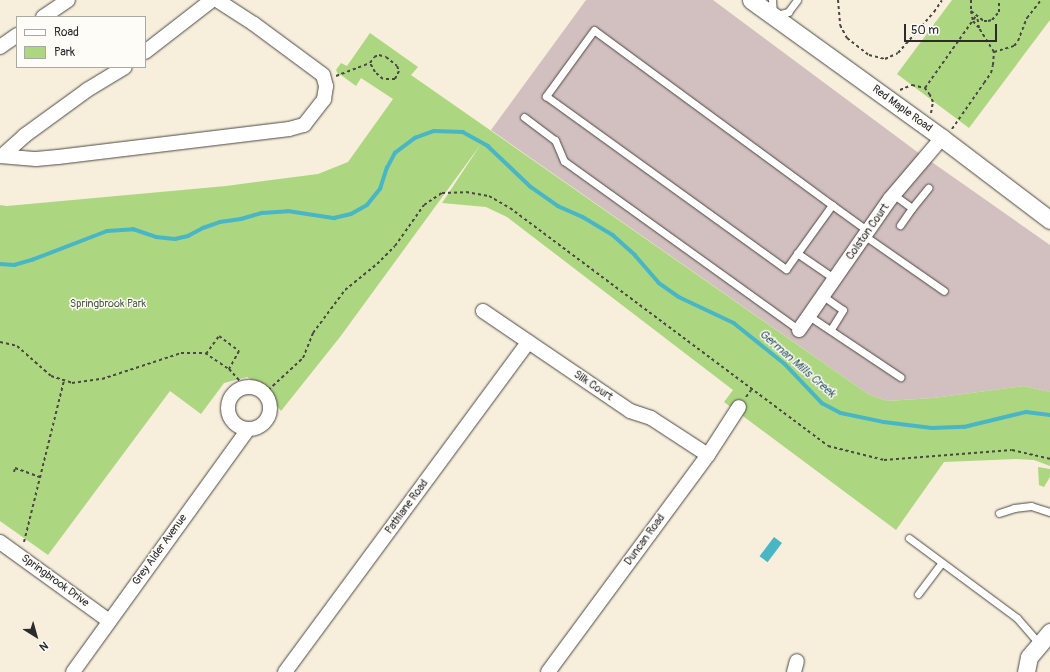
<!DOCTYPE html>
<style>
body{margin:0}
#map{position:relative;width:1050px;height:672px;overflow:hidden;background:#f7eedb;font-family:Pangolin,sans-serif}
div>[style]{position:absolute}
.industrial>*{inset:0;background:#d2bfbf}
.green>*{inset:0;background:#add681}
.water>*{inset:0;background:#49b6c5;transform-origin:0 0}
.stream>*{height:3.5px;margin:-1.75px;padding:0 1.75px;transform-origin:1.75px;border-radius:1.75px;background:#49b6c5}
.path>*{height:2px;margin-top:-1px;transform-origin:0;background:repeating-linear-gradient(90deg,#4a4845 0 3px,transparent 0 6px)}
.roads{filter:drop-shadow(0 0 1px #4a4845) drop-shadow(0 0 1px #4a4845)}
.service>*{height:7px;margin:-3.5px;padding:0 3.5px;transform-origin:3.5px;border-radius:3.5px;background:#fff}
.minor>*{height:14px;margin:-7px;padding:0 7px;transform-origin:7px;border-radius:7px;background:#fff}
.minor>.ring{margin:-7px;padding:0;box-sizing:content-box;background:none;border:14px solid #fff;border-radius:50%}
.tertiary>*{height:17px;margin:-8.5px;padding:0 8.5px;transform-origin:8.5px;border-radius:8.5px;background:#fff}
span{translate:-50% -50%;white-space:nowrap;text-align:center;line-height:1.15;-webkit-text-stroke:3px #fdfcf7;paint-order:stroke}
.street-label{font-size:11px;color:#2b2b2b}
.park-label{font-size:11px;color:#525e45}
.water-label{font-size:12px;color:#365c61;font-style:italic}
.legend{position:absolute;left:16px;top:16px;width:130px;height:52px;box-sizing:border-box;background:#fdfcf7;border:1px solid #a9a8a5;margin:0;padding:5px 7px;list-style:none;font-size:12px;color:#2b2b2b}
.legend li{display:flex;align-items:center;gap:8px;height:20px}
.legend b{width:20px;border:1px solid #a9a8a5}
.north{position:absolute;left:16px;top:616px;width:40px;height:40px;-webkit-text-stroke:3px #fdfcf7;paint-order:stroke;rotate:143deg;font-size:11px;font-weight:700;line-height:16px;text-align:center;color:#2b2b2b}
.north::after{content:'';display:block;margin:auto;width:14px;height:18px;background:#2b2b2b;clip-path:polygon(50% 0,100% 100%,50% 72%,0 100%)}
.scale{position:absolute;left:904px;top:24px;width:93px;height:18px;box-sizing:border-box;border:2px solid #2b2b2b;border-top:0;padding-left:5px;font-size:12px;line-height:14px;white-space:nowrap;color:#2b2b2b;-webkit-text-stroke:3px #fdfcf7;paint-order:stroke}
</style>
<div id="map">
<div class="industrial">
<i style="clip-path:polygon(586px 0,713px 0,916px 151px,1050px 245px,1050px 392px,1024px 386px,933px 398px,887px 401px,868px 394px,491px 130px)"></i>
</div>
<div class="green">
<i style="clip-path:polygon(952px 0,1050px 0,1050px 20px,969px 128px,897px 74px)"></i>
<i style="clip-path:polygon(370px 33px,418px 67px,411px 75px,868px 394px,887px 401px,933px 398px,1024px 386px,1050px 392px,1050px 466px,1034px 460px,1016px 459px,944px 462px,896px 530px,724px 402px,733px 390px,507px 217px,486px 207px,442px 203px,481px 144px,340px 337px,281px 411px,262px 386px,247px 377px,224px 383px,201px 414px,170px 391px,48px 555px,0 521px,0 205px,7px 206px,226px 186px,318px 174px,348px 162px,393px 99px,361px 78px,356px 86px,341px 75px,339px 76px,336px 70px,341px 63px,347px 66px)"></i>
<i style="clip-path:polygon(1038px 467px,1050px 469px,1050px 477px,1044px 487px,1039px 485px)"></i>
</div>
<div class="water">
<i style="left:774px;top:537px;width:10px;height:24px;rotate:37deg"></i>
</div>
<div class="stream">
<i style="left:0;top:264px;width:14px;rotate:4deg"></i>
<i style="left:14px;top:265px;width:19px;rotate:-16deg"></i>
<i style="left:32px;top:260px;width:80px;rotate:-21.1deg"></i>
<i style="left:107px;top:231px;width:26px;rotate:-4deg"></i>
<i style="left:133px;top:229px;width:24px;rotate:19deg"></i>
<i style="left:156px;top:237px;width:19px;rotate:6deg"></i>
<i style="left:175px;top:239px;width:13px;rotate:-13deg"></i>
<i style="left:188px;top:236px;width:17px;rotate:-28deg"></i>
<i style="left:203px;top:228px;width:18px;rotate:-19deg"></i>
<i style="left:220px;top:222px;width:21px;rotate:-8deg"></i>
<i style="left:241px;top:219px;width:22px;rotate:-16deg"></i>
<i style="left:262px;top:213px;width:26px;rotate:-4deg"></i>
<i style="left:288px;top:211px;width:47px;rotate:8.7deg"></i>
<i style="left:334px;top:218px;width:17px;rotate:-13deg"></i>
<i style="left:351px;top:214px;width:18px;rotate:-29deg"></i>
<i style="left:367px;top:205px;width:21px;rotate:-51deg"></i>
<i style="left:380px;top:189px;width:22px;rotate:-72deg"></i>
<i style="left:387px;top:168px;width:17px;rotate:-62deg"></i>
<i style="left:395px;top:153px;width:25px;rotate:-37deg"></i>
<i style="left:415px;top:138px;width:20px;rotate:-20deg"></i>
<i style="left:434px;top:131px;width:29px;rotate:2deg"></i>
<i style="left:463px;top:132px;width:29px;rotate:29deg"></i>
<i style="left:488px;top:146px;width:59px;rotate:43.6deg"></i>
<i style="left:531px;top:187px;width:33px;rotate:35deg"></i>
<i style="left:558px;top:206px;width:27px;rotate:24deg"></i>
<i style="left:583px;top:217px;width:35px;rotate:31deg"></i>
<i style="left:613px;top:235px;width:30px;rotate:42deg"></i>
<i style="left:635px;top:255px;width:37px;rotate:49deg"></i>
<i style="left:659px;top:283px;width:24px;rotate:35deg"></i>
<i style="left:679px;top:297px;width:61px;rotate:25.3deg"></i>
<i style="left:734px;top:323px;width:65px;rotate:38.8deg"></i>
<i style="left:785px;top:364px;width:54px;rotate:46.5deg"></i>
<i style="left:822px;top:403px;width:21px;rotate:28deg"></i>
<i style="left:841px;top:413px;width:44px;rotate:11.8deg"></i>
<i style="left:884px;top:422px;width:48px;rotate:7.1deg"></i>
<i style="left:932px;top:428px;width:32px;rotate:-2deg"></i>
<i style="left:964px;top:427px;width:64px;rotate:-13.6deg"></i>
<i style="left:1026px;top:412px;width:24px;rotate:7deg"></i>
</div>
<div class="path">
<i style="left:838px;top:0;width:25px;rotate:85deg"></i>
<i style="left:840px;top:25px;width:15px;rotate:62deg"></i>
<i style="left:847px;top:38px;width:28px;rotate:38deg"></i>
<i style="left:869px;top:55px;width:16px;rotate:14deg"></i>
<i style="left:885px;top:59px;width:14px;rotate:-25deg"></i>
<i style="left:898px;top:53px;width:55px;rotate:-48.7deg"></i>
<i style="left:934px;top:12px;width:14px;rotate:-56deg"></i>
<i style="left:971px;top:0;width:11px;rotate:90deg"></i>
<i style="left:971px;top:11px;width:16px;rotate:38deg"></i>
<i style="left:984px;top:21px;width:4px"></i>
<i style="left:988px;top:21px;width:4px;rotate:-14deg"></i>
<i style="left:992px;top:20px;width:11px;rotate:-49deg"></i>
<i style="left:999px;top:12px;width:12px;rotate:-90deg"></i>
<i style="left:971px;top:11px;width:10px;rotate:79deg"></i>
<i style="left:973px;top:21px;width:8px;rotate:50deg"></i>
<i style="left:994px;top:52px;width:21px;rotate:-17deg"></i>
<i style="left:1014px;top:46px;width:6px;rotate:-51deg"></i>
<i style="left:1018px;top:41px;width:25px;rotate:-69deg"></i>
<i style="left:1027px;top:18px;width:23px;rotate:-52deg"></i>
<i style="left:379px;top:55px;width:7px;rotate:16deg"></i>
<i style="left:386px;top:57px;width:14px;rotate:39deg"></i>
<i style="left:397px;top:66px;width:5px;rotate:68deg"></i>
<i style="left:399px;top:71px;width:9px;rotate:117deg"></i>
<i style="left:395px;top:79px;width:12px;rotate:180deg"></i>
<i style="left:383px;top:79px;width:11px;rotate:-139deg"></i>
<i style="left:375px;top:72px;width:10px;rotate:-119deg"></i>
<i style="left:370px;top:63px;width:7px;rotate:-56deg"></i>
<i style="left:374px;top:57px;width:5px;rotate:-22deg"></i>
<i style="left:336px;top:76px;width:36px;rotate:-21deg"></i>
<i style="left:900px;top:90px;width:13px;rotate:-23deg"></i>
<i style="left:912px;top:85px;width:13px;rotate:13deg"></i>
<i style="left:931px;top:113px;width:11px;rotate:-80deg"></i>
<i style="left:933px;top:102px;width:8px;rotate:-113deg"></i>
<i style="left:930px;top:95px;width:9px;rotate:-126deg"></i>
<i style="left:925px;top:88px;width:88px;rotate:-54.7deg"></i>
<i style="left:952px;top:129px;width:56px;rotate:-55.2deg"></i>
<i style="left:984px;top:83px;width:12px;rotate:-55deg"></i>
<i style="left:991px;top:73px;width:8px;rotate:-76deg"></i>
<i style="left:993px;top:65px;width:13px;rotate:-86deg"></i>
<i style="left:994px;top:52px;width:28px;rotate:-122deg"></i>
<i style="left:979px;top:28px;width:12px;rotate:-99deg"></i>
<i style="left:0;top:342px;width:17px;rotate:13deg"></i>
<i style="left:17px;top:346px;width:45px;rotate:41.4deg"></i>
<i style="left:51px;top:376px;width:22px;rotate:18deg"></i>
<i style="left:72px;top:383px;width:30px;rotate:-8deg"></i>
<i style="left:102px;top:379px;width:83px;rotate:-18.2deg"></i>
<i style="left:181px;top:353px;width:24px"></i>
<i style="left:205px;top:353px;width:29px;rotate:34deg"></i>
<i style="left:229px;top:369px;width:24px;rotate:48deg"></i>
<i style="left:206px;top:354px;width:22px;rotate:-54deg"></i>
<i style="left:219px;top:336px;width:25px;rotate:37deg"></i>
<i style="left:239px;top:351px;width:21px;rotate:119deg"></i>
<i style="left:264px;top:394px;width:53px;rotate:-42.7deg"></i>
<i style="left:303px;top:358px;width:27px;rotate:-68deg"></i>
<i style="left:313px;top:333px;width:54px;rotate:-53.3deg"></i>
<i style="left:345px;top:290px;width:41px;rotate:-39.1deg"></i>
<i style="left:377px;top:264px;width:25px;rotate:-45deg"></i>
<i style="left:395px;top:246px;width:50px;rotate:-54.7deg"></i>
<i style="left:424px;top:205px;width:22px;rotate:-34deg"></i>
<i style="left:442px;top:193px;width:24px;rotate:-2deg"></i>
<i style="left:466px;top:192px;width:23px;rotate:10deg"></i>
<i style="left:489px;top:196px;width:24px;rotate:30deg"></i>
<i style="left:510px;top:208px;width:397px;rotate:36.8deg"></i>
<i style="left:828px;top:446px;width:58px;rotate:14deg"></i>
<i style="left:884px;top:460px;width:128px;rotate:-4.5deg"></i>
<i style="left:1012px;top:450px;width:39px;rotate:13deg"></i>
<i style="left:746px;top:397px;width:9px;rotate:-54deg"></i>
<i style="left:14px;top:472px;width:4px;rotate:-76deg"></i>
<i style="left:15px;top:468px;width:27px;rotate:20deg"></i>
<i style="left:24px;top:542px;width:167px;rotate:-76.1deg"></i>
</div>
<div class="roads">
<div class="service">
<i style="left:772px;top:0;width:16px;rotate:86deg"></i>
<i style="left:773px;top:16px;width:16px;rotate:-15deg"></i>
<i style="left:788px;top:12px;width:15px;rotate:-53deg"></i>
<i style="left:524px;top:117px;width:39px;rotate:37deg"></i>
<i style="left:555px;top:140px;width:23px;rotate:67deg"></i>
<i style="left:564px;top:161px;width:289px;rotate:35.7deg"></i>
<i style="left:894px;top:195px;width:22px;rotate:36deg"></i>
<i style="left:912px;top:208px;width:21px;rotate:125deg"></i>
<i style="left:832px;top:205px;width:295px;rotate:-143.7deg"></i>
<i style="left:594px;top:30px;width:82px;rotate:126deg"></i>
<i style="left:546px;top:96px;width:296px;rotate:35.8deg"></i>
<i style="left:786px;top:269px;width:79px;rotate:-54.3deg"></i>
<i style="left:832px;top:205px;width:44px;rotate:35.8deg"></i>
<i style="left:912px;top:208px;width:26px;rotate:-51deg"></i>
<i style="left:865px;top:236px;width:96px;rotate:34.8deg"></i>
<i style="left:797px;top:253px;width:46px;rotate:34.4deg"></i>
<i style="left:823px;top:296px;width:24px;rotate:35deg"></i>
<i style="left:843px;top:310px;width:22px;rotate:122deg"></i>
<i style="left:809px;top:316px;width:110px;rotate:33.8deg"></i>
<i style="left:999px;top:513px;width:16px;rotate:-18deg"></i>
<i style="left:1014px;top:508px;width:17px;rotate:-7deg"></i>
<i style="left:1031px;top:506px;width:20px;rotate:18deg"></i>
<i style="left:909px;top:538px;width:134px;rotate:36.5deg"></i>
<i style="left:1017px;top:618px;width:33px;rotate:49deg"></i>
<i style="left:918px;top:594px;width:39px;rotate:-53deg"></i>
</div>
<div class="minor">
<i style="left:43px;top:17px;width:30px;rotate:-34deg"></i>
<i style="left:0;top:47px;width:21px;rotate:-35deg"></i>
<i style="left:145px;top:52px;width:85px;rotate:-37.8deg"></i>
<i style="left:0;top:156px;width:36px;rotate:5deg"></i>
<i style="left:36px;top:159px;width:22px;rotate:-5deg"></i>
<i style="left:58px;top:157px;width:233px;rotate:-6.9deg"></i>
<i style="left:289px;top:129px;width:16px;rotate:-15deg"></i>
<i style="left:304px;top:125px;width:33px;rotate:-52deg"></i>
<i style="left:324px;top:99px;width:13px;rotate:-81deg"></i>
<i style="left:326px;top:86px;width:11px;rotate:-105deg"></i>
<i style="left:323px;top:75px;width:86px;rotate:-143.5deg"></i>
<i style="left:254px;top:24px;width:44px;rotate:-147deg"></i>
<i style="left:2px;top:156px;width:30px;rotate:-42deg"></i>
<i style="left:24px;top:136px;width:78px;rotate:-36.1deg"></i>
<i style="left:87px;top:90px;width:44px;rotate:-31.2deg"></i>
<i style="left:483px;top:311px;width:178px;rotate:34.2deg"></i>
<i style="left:630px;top:411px;width:22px;rotate:18deg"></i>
<i style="left:651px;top:418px;width:68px;rotate:33deg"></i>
<i style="left:799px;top:330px;width:160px;rotate:-55.2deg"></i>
<i style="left:890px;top:199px;width:80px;rotate:-49.6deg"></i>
<i class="ring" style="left:228px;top:387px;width:28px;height:28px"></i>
<i style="left:0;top:542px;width:135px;rotate:35.9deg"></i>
<i style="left:73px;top:672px;width:299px;rotate:-54.2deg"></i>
<i style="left:285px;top:672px;width:410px;rotate:-53.6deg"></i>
<i style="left:548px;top:672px;width:270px;rotate:-53.6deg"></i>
<i style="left:708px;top:455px;width:57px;rotate:-57.1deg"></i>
<i style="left:794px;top:672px;width:11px;rotate:-75deg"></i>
</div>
<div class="tertiary">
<i style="left:751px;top:0;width:236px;rotate:35.8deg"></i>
<i style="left:942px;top:138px;width:136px;rotate:37.2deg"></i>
<i style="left:1026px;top:672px;width:15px;rotate:-79deg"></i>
<i style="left:1029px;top:657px;width:33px;rotate:-50deg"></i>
</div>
</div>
<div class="street-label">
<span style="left:902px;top:109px;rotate:36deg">Red Maple Road</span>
<span style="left:868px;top:232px;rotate:-55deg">Colston Court</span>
<span style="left:593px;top:386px;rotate:34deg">Silk Court</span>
<span style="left:407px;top:507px;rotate:-54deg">Pathlane Road</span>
<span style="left:645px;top:540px;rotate:-54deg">Duncan Road</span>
<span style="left:160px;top:550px;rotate:-54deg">Grey Alder Avenue</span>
<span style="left:55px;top:581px;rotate:36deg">Springbrook Drive</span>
</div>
<div class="park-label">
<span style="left:108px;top:304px">Springbrook Park</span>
</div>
<div class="water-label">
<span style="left:797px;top:364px;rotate:41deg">German Mills Creek</span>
</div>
<ul class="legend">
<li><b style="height:5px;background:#fff"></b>Road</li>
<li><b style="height:11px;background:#add681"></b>Park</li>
</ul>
<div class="north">N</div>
<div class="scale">50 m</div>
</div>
